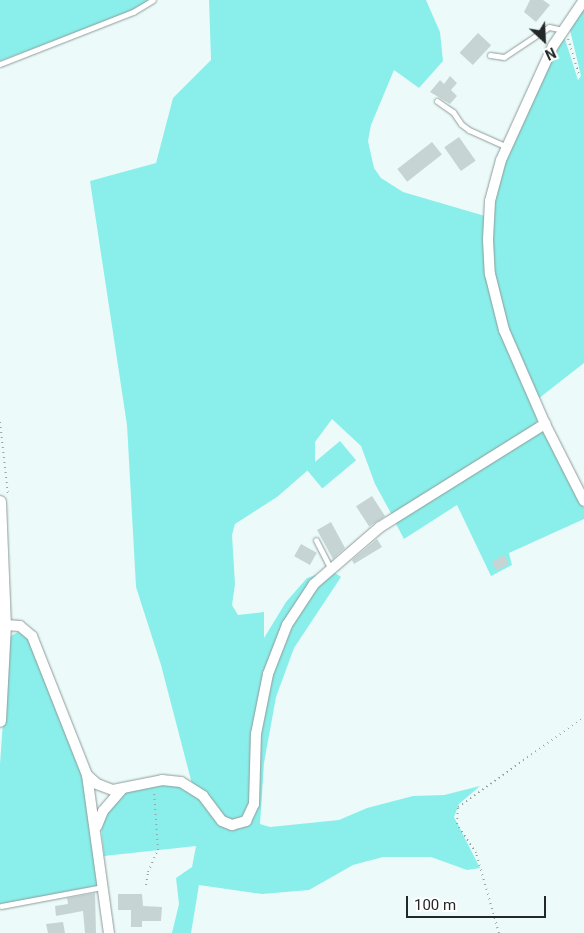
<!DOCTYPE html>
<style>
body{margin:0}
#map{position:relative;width:584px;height:933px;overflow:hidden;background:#ecfbfa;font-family:Roboto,sans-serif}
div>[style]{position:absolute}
.green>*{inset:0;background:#8aefea;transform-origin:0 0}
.building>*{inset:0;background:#c6d5d4;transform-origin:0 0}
.path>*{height:2px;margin-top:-1px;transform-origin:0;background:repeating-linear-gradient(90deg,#99a4a3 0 1px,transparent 0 5px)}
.roads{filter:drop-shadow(0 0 1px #8d9b9a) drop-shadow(0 0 1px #8d9b9a)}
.service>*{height:5px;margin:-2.5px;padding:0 2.5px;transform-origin:2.5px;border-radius:2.5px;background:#fff}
.minor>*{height:10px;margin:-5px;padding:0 5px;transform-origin:5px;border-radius:5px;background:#fff}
.tertiary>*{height:12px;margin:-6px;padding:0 6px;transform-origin:6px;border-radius:6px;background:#fff}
span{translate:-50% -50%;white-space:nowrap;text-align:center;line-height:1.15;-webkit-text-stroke:4px #fff;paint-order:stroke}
.north{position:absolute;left:519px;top:15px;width:50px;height:50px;-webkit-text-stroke:4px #fff;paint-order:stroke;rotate:155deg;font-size:14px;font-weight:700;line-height:20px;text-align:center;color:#222827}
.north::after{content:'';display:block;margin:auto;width:18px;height:22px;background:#222827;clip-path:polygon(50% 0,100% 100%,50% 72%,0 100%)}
.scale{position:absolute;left:406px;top:896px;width:140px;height:22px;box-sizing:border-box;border:2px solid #222827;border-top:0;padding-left:6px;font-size:15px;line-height:18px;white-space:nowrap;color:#222827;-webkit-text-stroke:4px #fff;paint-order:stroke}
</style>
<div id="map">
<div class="green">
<i style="clip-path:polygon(0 0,149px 0,128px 13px,0 61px)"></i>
<i style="clip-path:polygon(209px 0,426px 0,440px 32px,443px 61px,419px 88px,394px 70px,371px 125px,368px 141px,374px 168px,381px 178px,403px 192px,485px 216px,486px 271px,492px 303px,538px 418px,535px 427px,393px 517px,375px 484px,361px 446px,332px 419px,315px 442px,315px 464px,277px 497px,235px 524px,232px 535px,235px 584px,232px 605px,238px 615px,264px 612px,264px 638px,286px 602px,307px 578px,331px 570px,341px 577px,294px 648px,276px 697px,264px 763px,260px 824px,270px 827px,339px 820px,367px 808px,413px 796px,444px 795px,480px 786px,459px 804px,454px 817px,480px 868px,467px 870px,431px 857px,383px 857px,353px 865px,309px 890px,262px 894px,199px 885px,191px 933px,172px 933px,179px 904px,176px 878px,192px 867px,196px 846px,104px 856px,101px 826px,107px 810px,118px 796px,131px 789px,180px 784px,198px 796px,213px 818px,219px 816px,192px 784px,161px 665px,136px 587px,127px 425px,90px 181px,156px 163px,173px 98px,211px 60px)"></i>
<i style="clip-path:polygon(584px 9px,584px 363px,538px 399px,511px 339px,492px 262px,492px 214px,505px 158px,564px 36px,578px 80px,581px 76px,569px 26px)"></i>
<i style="clip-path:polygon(541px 432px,547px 433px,561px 462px,584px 508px,584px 519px,509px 553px,512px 565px,491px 576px,457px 505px,404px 539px,395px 522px)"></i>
<i style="left:340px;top:441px;width:25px;height:44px;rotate:50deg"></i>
<i style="clip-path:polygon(18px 632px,30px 639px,80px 762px,100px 885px,0 905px,0 764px,9px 637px)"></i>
</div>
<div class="building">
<i style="clip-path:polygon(530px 0,543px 0,550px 5px,536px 22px,524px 12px)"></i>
<i style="left:478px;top:33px;width:18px;height:27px;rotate:43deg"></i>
<i style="clip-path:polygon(450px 76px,457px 83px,451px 90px,457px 96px,450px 104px,430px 92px,440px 80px,444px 84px)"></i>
<i style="left:459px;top:137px;width:29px;height:18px;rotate:55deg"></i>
<i style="left:432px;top:142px;width:16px;height:44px;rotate:52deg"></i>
<i style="left:372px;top:496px;width:24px;height:19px;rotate:57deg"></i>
<i style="clip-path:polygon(331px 522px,345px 548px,333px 559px,317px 530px)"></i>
<i style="clip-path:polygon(377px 539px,382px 547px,354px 564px,352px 560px)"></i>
<i style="left:301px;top:544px;width:18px;height:14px;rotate:29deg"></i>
<i style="left:504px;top:555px;width:10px;height:14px;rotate:61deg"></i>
<i style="clip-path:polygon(95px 893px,96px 933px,85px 933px,83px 911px,56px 916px,55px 906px,68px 904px,67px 898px)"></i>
<i style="clip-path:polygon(118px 894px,142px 894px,143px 906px,162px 907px,161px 921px,142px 921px,142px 927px,131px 927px,131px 910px,118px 910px)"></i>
<i style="clip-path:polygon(63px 922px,65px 933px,48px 933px,46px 924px)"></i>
</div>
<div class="path">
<i style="left:568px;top:39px;width:38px;rotate:73deg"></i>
<i style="left:0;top:422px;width:73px;rotate:83.7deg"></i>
<i style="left:146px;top:885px;width:13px;rotate:-81deg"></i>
<i style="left:148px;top:872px;width:24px;rotate:-66deg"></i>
<i style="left:158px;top:850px;width:59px;rotate:-93.9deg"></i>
<i style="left:499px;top:933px;width:83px;rotate:-106deg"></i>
<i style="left:476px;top:853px;width:35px;rotate:-123deg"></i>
<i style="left:457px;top:824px;width:17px;rotate:-87deg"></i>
<i style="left:458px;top:807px;width:155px;rotate:-35.5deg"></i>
</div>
<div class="roads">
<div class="service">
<i style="left:490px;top:55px;width:14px;rotate:8deg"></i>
<i style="left:504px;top:57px;width:54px;rotate:-33.7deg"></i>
<i style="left:549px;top:27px;width:14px;rotate:12deg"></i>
<i style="left:0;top:64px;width:143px;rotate:-21.4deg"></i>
<i style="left:133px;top:12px;width:23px;rotate:-31deg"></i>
<i style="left:437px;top:101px;width:19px;rotate:35deg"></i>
<i style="left:453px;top:112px;width:14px;rotate:56deg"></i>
<i style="left:461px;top:124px;width:10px;rotate:37deg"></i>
<i style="left:469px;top:130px;width:42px;rotate:24.1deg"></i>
<i style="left:316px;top:540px;width:31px;rotate:63deg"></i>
<i style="left:1px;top:906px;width:104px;rotate:-10.6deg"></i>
</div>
<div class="minor">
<i style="left:584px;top:0;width:55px;rotate:124deg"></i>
<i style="left:553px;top:46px;width:125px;rotate:114.5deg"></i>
<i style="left:501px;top:160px;width:42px;rotate:105deg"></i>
<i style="left:490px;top:201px;width:39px;rotate:93deg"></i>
<i style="left:488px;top:240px;width:34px;rotate:87deg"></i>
<i style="left:490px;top:274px;width:58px;rotate:76deg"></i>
<i style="left:504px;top:330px;width:103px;rotate:66.4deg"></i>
<i style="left:545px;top:424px;width:86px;rotate:63.1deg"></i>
<i style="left:5px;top:625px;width:15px;rotate:4deg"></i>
<i style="left:20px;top:626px;width:16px;rotate:40deg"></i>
<i style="left:32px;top:636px;width:149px;rotate:68.4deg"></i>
<i style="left:87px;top:775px;width:160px;rotate:82.1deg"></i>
<i style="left:87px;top:775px;width:13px;rotate:42deg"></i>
<i style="left:97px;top:784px;width:17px;rotate:21deg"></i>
<i style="left:113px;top:790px;width:50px;rotate:-11.5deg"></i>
<i style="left:162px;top:780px;width:19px;rotate:6deg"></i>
<i style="left:181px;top:782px;width:26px;rotate:32deg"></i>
<i style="left:203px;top:796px;width:31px;rotate:53deg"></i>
<i style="left:222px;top:821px;width:11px;rotate:22deg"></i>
<i style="left:232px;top:825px;width:15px;rotate:-16deg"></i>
<i style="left:246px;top:821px;width:19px;rotate:-65deg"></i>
<i style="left:254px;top:804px;width:70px;rotate:-88.4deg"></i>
<i style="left:256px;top:734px;width:61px;rotate:-78.7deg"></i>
<i style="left:268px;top:674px;width:53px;rotate:-68.8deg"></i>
<i style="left:287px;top:625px;width:49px;rotate:-56.6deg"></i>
<i style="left:314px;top:584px;width:87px;rotate:-40.8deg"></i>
<i style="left:380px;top:527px;width:195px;rotate:-32deg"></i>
<i style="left:97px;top:826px;width:16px;rotate:-68deg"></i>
<i style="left:103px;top:811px;width:28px;rotate:-49deg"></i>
</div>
<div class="tertiary">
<i style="left:0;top:502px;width:123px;rotate:87.7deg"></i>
<i style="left:5px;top:625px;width:96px;rotate:93deg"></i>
</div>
</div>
<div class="north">N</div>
<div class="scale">100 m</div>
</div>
